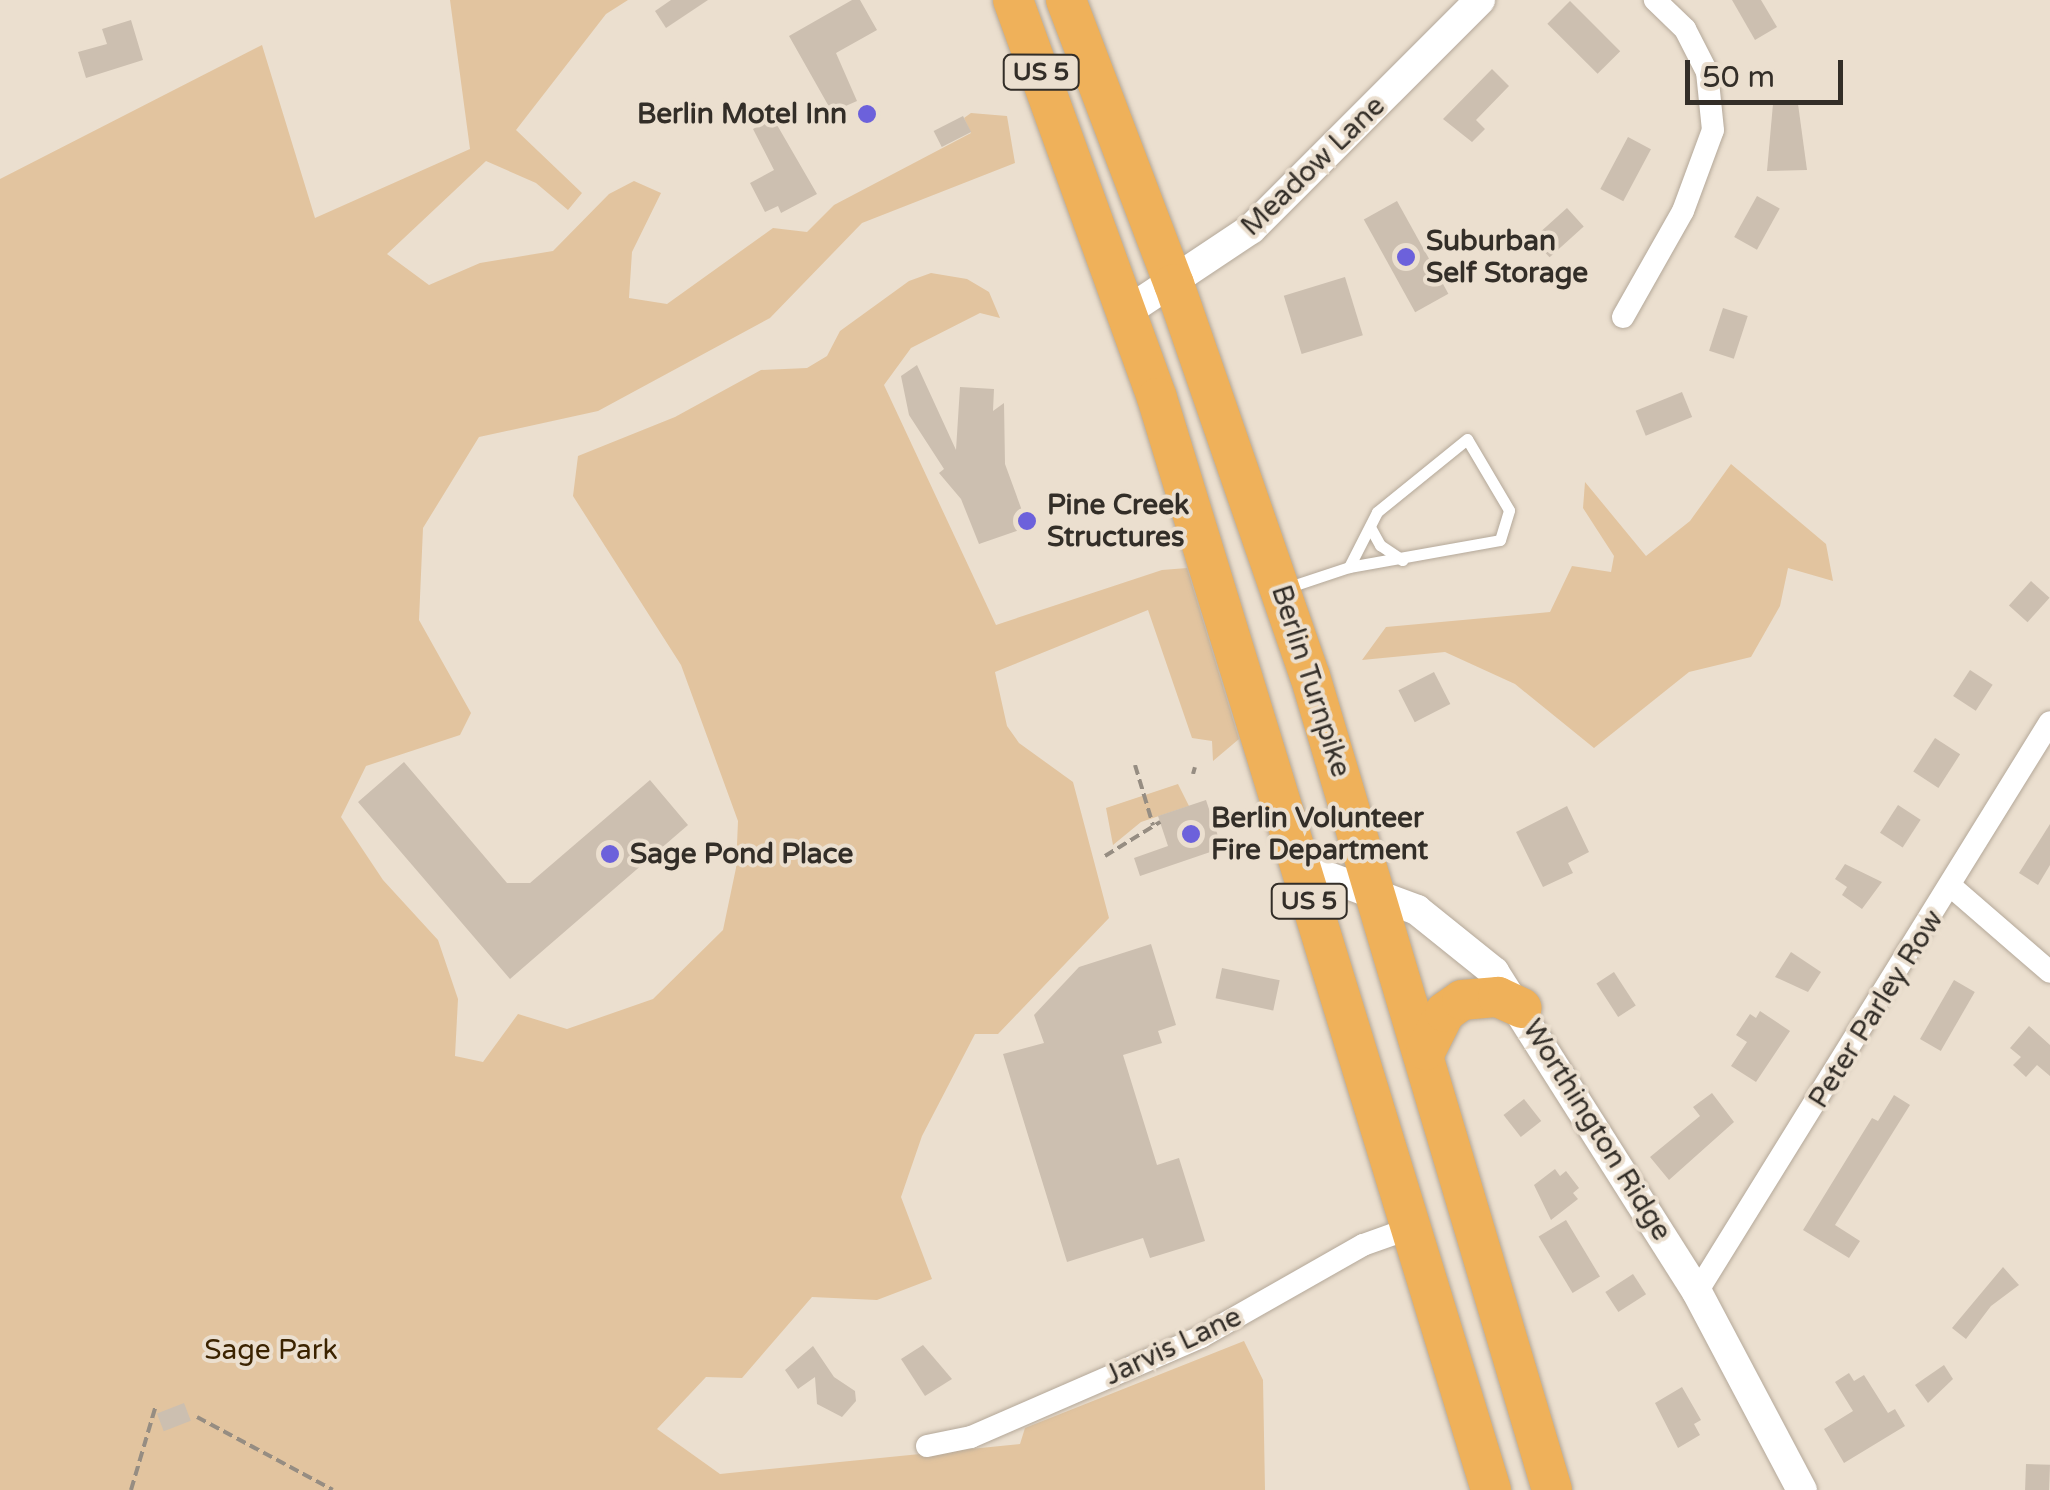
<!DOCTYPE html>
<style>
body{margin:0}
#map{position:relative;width:2050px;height:1490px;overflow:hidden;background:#ebdfcf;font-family:"Varela Round",sans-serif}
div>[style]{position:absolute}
.green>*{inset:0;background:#e2c49f}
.building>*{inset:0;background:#ccbfb0;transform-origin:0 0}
.path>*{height:4px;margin-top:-2px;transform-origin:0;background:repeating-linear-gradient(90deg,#968d82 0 10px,transparent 0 15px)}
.roads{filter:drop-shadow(0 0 2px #b4a899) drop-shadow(0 0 2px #b4a899)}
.lane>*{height:11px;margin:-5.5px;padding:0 5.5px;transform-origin:5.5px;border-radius:5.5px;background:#fff}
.street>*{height:22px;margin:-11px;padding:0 11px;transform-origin:11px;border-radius:11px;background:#fff}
.secondary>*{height:30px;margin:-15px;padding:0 15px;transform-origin:15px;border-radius:15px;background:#fff}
.highway>*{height:40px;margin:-20px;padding:0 20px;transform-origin:20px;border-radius:20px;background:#efb15a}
.dots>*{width:28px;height:28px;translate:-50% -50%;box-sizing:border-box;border:5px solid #ebdfcf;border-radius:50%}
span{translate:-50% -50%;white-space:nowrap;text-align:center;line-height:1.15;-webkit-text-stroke:8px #ebdfcf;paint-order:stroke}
.shield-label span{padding:2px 8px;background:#ebdfcf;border:2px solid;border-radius:8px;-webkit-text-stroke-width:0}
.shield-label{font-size:25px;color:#332e28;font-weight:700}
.poi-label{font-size:28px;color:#332e28;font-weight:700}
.right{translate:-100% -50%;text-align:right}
.left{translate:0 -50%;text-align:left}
.street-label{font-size:28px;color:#332e28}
.park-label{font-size:28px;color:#3b2300}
.scale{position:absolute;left:1685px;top:60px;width:158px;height:45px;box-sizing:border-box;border:5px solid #332e28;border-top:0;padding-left:12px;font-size:30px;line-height:35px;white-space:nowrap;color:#332e28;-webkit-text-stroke:8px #ebdfcf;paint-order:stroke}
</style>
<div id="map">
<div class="green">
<i style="clip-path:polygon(450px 0,628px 0,606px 14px,516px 130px,582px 193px,568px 210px,536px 183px,486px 161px,387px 254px,429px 285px,480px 263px,553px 251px,609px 194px,634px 181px,661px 193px,632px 252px,629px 298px,667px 304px,773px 228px,807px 232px,834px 205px,971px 133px,964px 118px,971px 113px,1007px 116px,1015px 163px,862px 223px,770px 318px,598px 411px,479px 437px,423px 528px,419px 620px,471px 713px,460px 735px,366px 766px,341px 817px,383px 880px,438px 940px,458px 999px,455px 1056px,483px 1062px,518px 1014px,567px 1029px,653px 999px,723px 930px,736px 868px,738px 821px,681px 665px,573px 496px,578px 456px,675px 417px,761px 370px,807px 368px,827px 356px,840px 331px,909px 281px,931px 273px,967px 279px,989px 292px,1000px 318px,980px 313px,911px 348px,884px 385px,996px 625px,1162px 570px,1187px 568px,1239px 739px,1213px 761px,1212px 741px,1192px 738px,1148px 610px,995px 672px,1007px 726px,1019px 743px,1073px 782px,1109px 918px,998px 1034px,975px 1034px,922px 1136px,901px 1197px,932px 1279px,877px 1300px,812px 1297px,742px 1378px,706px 1377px,657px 1429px,720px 1474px,1020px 1444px,1025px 1428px,1244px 1341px,1263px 1380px,1265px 1490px,0 1490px,0 179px,262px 45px,315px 218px,470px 149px)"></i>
<i style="clip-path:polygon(1731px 464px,1826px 544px,1833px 581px,1788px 568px,1780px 606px,1751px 657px,1689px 672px,1594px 748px,1515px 684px,1445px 652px,1362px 660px,1386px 627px,1550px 612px,1572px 566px,1611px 572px,1614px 556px,1583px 508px,1585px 482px,1646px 556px,1690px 521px)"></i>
<i style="clip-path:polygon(1178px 784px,1189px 806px,1141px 822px,1113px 845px,1106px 808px)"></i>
</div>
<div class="building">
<i style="clip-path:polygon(671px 0,708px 0,666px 28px,655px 11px)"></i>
<i style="clip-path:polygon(852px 0,860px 0,877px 30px,836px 53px,857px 101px,832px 112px,789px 36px)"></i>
<i style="clip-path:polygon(1732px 0,1761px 0,1777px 27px,1755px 40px)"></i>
<i style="left:1570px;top:1px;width:71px;height:32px;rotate:45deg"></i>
<i style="clip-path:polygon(131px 20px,143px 60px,86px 78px,78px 52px,107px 44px,102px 29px)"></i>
<i style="clip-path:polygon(1492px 69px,1509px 86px,1476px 120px,1485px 129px,1472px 142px,1443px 119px)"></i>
<i style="clip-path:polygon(1773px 104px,1798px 104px,1807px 170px,1767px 171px)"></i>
<i style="left:963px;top:116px;width:18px;height:33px;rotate:63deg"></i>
<i style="clip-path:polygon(773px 118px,817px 194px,781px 213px,778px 206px,765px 212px,750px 183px,774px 170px,753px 129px)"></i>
<i style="left:1628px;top:137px;width:26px;height:59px;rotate:28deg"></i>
<i style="left:1757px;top:196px;width:26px;height:47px;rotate:29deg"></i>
<i style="left:1397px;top:201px;width:106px;height:38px;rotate:61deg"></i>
<i style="left:1567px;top:208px;width:25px;height:46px;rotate:48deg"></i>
<i style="left:1345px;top:277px;width:61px;height:64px;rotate:73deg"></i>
<i style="left:1723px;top:308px;width:26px;height:45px;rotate:18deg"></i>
<i style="clip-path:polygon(917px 365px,956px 450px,960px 387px,994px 389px,993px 411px,1004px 403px,1005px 464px,1028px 527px,979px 544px,961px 499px,939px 473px,944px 469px,909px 415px,901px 376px)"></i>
<i style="left:1682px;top:392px;width:27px;height:50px;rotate:68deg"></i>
<i style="left:2031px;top:581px;width:25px;height:33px;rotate:42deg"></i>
<i style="left:1970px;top:670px;width:27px;height:31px;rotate:33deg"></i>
<i style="left:1434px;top:672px;width:36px;height:40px;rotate:63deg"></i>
<i style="left:1935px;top:738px;width:30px;height:40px;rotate:33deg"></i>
<i style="clip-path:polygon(404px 762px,507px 883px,530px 883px,650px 780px,688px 825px,510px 979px,358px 802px)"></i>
<i style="clip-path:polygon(1206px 800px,1222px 848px,1140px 876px,1134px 858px,1168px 846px,1158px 816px)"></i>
<i style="left:1898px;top:805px;width:27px;height:33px;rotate:33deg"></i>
<i style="clip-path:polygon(1567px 806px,1589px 852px,1568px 863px,1573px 873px,1543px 887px,1516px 832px)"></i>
<i style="clip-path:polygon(2050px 824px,2050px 865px,2038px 885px,2019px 873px)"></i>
<i style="clip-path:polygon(1845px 864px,1882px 882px,1862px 909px,1842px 895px,1847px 887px,1835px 879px)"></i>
<i style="clip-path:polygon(1151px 944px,1176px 1025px,1158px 1031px,1162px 1043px,1123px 1055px,1157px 1165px,1179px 1158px,1205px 1241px,1150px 1258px,1143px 1238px,1067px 1262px,1003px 1054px,1044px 1043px,1034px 1015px,1079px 967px)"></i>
<i style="clip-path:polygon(1791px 952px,1821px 972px,1808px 992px,1775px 977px)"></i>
<i style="left:1222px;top:968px;width:59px;height:31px;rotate:12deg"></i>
<i style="left:1614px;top:972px;width:40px;height:21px;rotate:57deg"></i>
<i style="left:1954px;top:980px;width:24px;height:68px;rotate:30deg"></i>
<i style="clip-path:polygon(1760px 1011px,1790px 1031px,1756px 1082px,1731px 1066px,1747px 1042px,1736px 1035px,1750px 1014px,1756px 1018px)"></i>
<i style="clip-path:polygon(2029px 1026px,2050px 1045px,2050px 1076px,2037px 1065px,2026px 1077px,2013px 1065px,2021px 1057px,2010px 1048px)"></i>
<i style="clip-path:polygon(1712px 1093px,1734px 1122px,1669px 1180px,1650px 1157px,1700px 1116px,1693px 1107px)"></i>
<i style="clip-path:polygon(1894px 1095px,1910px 1105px,1835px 1225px,1860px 1241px,1849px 1258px,1803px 1230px,1872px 1118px,1878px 1121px)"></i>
<i style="left:1524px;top:1099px;width:28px;height:26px;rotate:52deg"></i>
<i style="clip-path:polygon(1555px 1169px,1560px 1176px,1566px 1171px,1579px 1188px,1573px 1193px,1578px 1199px,1551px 1220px,1534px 1185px)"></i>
<i style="left:1566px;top:1220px;width:66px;height:32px;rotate:59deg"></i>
<i style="clip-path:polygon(2003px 1267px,2019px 1285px,1991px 1306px,1966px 1339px,1952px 1328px)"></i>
<i style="left:1633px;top:1274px;width:24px;height:33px;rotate:57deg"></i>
<i style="clip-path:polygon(923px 1345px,952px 1379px,925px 1396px,901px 1359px)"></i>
<i style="clip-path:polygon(813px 1346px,834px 1377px,855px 1391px,856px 1401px,842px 1417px,817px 1404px,815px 1377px,798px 1389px,785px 1370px)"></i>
<i style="clip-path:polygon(1944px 1365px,1953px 1379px,1928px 1403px,1915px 1385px)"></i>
<i style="clip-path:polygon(1849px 1373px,1854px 1381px,1864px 1375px,1888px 1413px,1895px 1409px,1905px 1426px,1844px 1463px,1824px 1429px,1853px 1411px,1835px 1382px)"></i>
<i style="clip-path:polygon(1682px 1387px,1701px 1420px,1694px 1424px,1700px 1435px,1678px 1448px,1655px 1403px)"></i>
<i style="left:184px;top:1403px;width:19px;height:29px;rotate:69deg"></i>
<i style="left:2026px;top:1464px;width:24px;height:26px;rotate:2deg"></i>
</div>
<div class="path">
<i style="left:1135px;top:765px;width:63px;rotate:73.3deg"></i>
<i style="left:1193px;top:774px;width:7px;rotate:-74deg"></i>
<i style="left:1105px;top:856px;width:65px;rotate:-31.7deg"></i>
<i style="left:197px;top:1417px;width:154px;rotate:28.2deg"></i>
<i style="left:131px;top:1490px;width:89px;rotate:-73.6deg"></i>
</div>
<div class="roads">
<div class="lane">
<i style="left:1370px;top:527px;width:21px;rotate:61deg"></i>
<i style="left:1380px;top:545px;width:27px;rotate:34deg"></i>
<i style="left:1289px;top:587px;width:63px;rotate:-18.4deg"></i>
<i style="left:1349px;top:567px;width:153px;rotate:-10.1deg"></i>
<i style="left:1500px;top:540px;width:31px;rotate:-73deg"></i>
<i style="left:1509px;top:510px;width:82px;rotate:-120.6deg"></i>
<i style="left:1467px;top:439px;width:116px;rotate:141deg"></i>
<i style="left:1377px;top:512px;width:62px;rotate:117deg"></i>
</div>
<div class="street">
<i style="left:1623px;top:317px;width:122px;rotate:-60.5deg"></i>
<i style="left:1683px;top:211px;width:86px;rotate:-69.7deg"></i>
<i style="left:1713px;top:130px;width:58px;rotate:-95.9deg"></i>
<i style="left:1707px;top:72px;width:48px;rotate:-117.1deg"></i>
<i style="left:1685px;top:29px;width:42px;rotate:-136deg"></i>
<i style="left:1953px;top:888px;width:128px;rotate:40.9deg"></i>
<i style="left:1697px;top:1292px;width:670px;rotate:-58.23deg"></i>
<i style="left:927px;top:1446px;width:45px;rotate:-11.6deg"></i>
<i style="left:971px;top:1437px;width:251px;rotate:-23.5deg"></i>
<i style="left:1201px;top:1337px;width:186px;rotate:-29.6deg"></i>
<i style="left:1363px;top:1245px;width:51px;rotate:-19.5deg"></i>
</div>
<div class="secondary">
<i style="left:1128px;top:311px;width:148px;rotate:-33.7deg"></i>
<i style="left:1251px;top:229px;width:324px;rotate:-45deg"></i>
<i style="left:1299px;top:866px;width:126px;rotate:20.4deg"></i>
<i style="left:1417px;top:910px;width:99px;rotate:38.8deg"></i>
<i style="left:1494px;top:972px;width:379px;rotate:57.6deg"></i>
<i style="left:1697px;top:1292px;width:224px;rotate:62.1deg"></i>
</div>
<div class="highway">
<i style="left:1013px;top:0;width:423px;rotate:70.1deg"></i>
<i style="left:1157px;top:398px;width:1142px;rotate:72.99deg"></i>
<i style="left:1066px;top:0;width:304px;rotate:69.2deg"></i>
<i style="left:1174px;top:284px;width:415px;rotate:70.9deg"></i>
<i style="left:1310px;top:676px;width:849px;rotate:73.44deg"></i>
<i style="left:1426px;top:1050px;width:42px;rotate:-63.4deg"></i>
<i style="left:1445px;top:1012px;width:21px;rotate:-35deg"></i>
<i style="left:1462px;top:1000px;width:36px;rotate:-5deg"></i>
<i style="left:1498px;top:997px;width:26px;rotate:25deg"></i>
</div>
</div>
<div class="dots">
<i style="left:867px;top:114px;background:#6c61db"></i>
<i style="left:1406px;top:257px;background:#6c61db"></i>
<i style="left:1027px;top:521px;background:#6c61db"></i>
<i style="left:1191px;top:834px;background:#6c61db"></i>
<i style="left:610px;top:854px;background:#6c61db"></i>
</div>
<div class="shield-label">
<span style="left:1041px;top:72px">US 5</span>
<span style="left:1309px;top:901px">US 5</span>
</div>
<div class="poi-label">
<span class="right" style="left:847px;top:114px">Berlin Motel Inn</span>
<span class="left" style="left:1426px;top:257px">Suburban<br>Self Storage</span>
<span class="left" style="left:1047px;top:521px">Pine Creek<br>Structures</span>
<span class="left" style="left:1211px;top:834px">Berlin Volunteer<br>Fire Department</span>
<span class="left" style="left:630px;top:854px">Sage Pond Place</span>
</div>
<div class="street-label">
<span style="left:1313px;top:166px;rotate:-44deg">Meadow Lane</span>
<span style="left:1311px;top:681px;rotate:72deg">Berlin Turnpike</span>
<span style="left:1876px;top:1009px;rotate:-58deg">Peter Parley Row</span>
<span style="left:1597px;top:1130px;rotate:58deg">Worthington Ridge</span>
<span style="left:1173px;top:1346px;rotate:-25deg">Jarvis Lane</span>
</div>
<div class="park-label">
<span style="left:271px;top:1350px">Sage Park</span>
</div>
<div class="scale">50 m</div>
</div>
